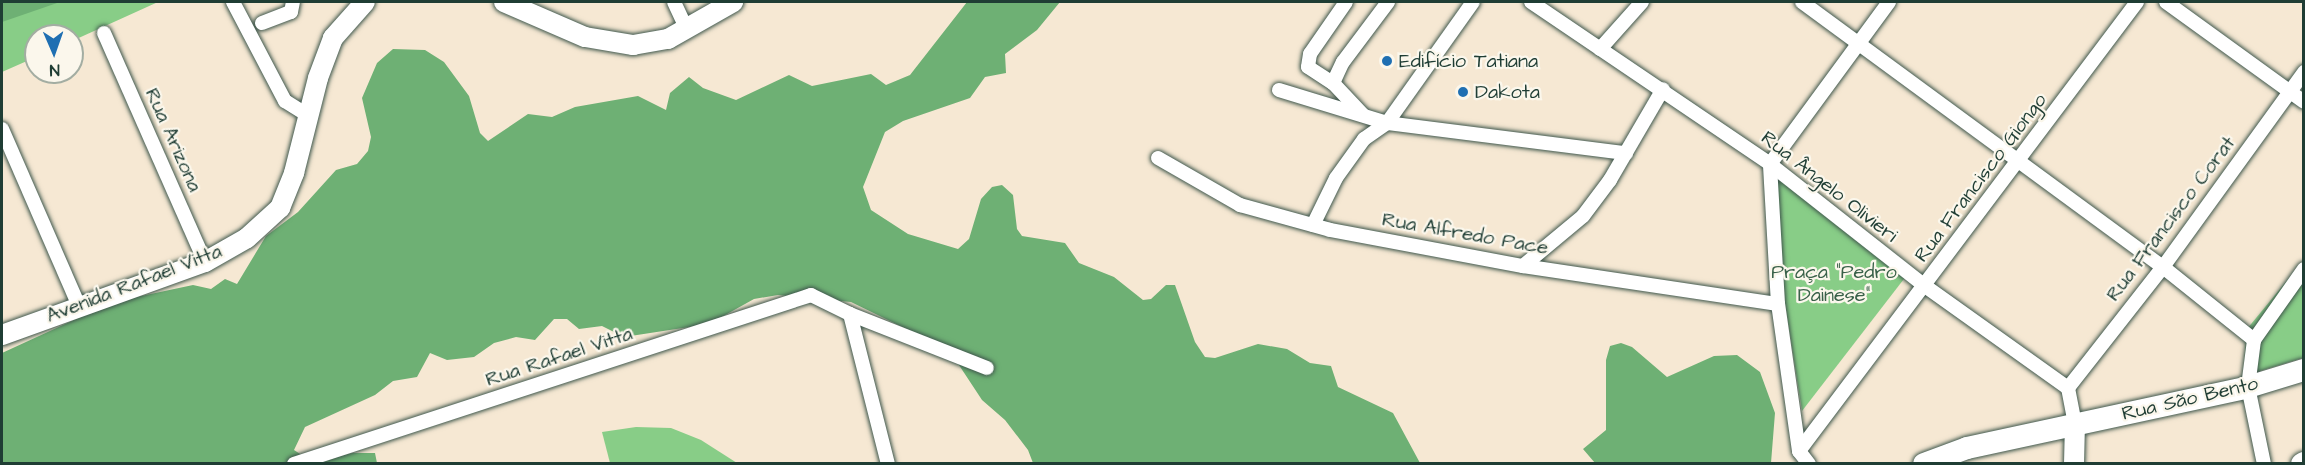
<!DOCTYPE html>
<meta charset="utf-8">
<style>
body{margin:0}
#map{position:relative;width:2305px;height:465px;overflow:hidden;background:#f6e8d3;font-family:"Architects Daughter",sans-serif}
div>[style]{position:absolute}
.green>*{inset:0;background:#88cd87}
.forest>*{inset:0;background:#6eb074}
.roads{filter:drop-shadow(0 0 2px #3f574c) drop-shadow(0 0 2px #3f574c)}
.street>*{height:14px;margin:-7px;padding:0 7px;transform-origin:7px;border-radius:7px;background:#fff}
.secondary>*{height:20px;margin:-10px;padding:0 10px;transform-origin:10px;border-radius:10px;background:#fff}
.primary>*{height:22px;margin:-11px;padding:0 11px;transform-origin:11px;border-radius:11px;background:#fff}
.dots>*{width:16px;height:16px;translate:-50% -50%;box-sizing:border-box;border:3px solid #fbf7ec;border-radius:50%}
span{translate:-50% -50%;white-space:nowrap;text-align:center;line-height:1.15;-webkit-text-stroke:4.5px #fbf7ec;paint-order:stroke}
.poi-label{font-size:20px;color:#1f3d34}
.left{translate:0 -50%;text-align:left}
.street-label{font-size:20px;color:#1f3d34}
.park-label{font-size:20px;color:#396149}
.frame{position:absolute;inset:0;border:3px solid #1f3d34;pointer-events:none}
.north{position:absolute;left:24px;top:24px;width:60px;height:60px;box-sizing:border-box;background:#fbf7ec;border:2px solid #a3ada2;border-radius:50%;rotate:178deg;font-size:16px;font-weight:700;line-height:24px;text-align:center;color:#1f3d34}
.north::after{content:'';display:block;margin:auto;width:21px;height:27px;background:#1f6fb2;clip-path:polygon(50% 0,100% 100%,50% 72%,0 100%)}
</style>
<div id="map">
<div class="green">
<i style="clip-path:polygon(2px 2px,158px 2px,72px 41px,72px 36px,36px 36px,36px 57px,2px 72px)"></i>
<i style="clip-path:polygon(1776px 175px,1907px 275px,1802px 411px,1785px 303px)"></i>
<i style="clip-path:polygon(2303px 261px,2303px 358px,2243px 376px,2247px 329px)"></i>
<i style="clip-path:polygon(636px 427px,671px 428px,701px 440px,737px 463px,610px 463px,602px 432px)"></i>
</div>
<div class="forest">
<i style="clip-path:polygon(2px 2px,60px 2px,2px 22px)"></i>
<i style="clip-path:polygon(967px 2px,1060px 2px,1037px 30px,1005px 54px,1006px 73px,985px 77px,970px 98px,903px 121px,885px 132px,863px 187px,871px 210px,908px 234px,958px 249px,969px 239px,981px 199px,992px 187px,1002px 185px,1013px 195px,1017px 229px,1022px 236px,1065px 243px,1079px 263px,1114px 277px,1143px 300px,1151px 299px,1166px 285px,1175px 285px,1195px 342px,1205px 357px,1215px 358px,1258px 344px,1287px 349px,1310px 363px,1331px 366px,1338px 387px,1393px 413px,1420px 463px,1033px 463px,1028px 450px,1005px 420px,982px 400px,955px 359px,927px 339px,851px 302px,778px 295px,754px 299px,709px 324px,624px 337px,602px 326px,579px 329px,567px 319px,554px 319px,535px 340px,516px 337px,494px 343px,474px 357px,447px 360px,430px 353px,417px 377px,393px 381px,375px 395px,305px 427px,294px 450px,314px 463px,352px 453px,375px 453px,377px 463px,2px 464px,2px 353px,113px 302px,193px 285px,211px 289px,225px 279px,237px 284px,266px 236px,298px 212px,336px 170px,357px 164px,368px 151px,371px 137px,362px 98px,377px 63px,393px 49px,425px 50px,444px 62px,469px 96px,480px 133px,488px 141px,528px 114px,552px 117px,575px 107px,638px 96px,666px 110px,670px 93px,689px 77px,703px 88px,736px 100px,789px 75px,812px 86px,871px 74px,886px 85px,910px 75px)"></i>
<i style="clip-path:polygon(1621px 343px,1632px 347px,1667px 377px,1714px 356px,1737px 355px,1760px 372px,1775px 413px,1771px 463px,1595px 463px,1583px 449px,1606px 430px,1606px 360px,1610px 346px)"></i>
</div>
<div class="roads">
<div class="street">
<i style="left:233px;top:2px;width:112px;rotate:62.3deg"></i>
<i style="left:285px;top:101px;width:28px;rotate:32deg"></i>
<i style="left:674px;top:2px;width:29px;rotate:65deg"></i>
<i style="left:1346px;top:2px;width:63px;rotate:124.7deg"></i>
<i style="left:1310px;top:54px;width:13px;rotate:99deg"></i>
<i style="left:1308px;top:67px;width:30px;rotate:33deg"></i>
<i style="left:1333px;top:83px;width:44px;rotate:46.8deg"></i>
<i style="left:1531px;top:2px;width:289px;rotate:34.1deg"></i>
<i style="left:1770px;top:164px;width:197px;rotate:38.2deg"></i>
<i style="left:1925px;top:286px;width:176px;rotate:35.5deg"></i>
<i style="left:2068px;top:388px;width:37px;rotate:79deg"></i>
<i style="left:1802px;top:2px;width:448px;rotate:36.3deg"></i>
<i style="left:2163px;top:267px;width:117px;rotate:38.7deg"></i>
<i style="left:2166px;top:2px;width:170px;rotate:35.9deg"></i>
<i style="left:262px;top:23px;width:31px;rotate:-21deg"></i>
<i style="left:291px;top:12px;width:10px;rotate:-79deg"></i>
<i style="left:104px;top:33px;width:250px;rotate:66.2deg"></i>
<i style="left:1600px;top:49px;width:63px;rotate:-48.2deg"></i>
<i style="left:1333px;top:83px;width:23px;rotate:-65deg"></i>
<i style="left:1343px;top:62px;width:75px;rotate:-53.1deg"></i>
<i style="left:1279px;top:90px;width:113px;rotate:17deg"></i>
<i style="left:1387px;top:123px;width:241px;rotate:7.2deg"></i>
<i style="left:2px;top:129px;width:193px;rotate:66.5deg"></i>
<i style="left:1158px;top:158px;width:95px;rotate:29.8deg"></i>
<i style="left:1240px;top:205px;width:93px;rotate:15.5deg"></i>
<i style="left:1330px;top:230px;width:196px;rotate:10.6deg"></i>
<i style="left:1523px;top:266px;width:258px;rotate:8.5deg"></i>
<i style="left:1313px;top:225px;width:52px;rotate:-63.9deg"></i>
<i style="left:1336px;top:178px;width:48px;rotate:-54.3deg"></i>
<i style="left:1364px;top:139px;width:28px;rotate:-35deg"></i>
<i style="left:1387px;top:123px;width:148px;rotate:-54.6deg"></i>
<i style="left:1523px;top:266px;width:78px;rotate:-39.8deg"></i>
<i style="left:1583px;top:216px;width:45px;rotate:-53.1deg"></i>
<i style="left:1610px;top:180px;width:105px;rotate:-59.8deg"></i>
<i style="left:850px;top:314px;width:147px;rotate:21.5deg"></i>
<i style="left:2068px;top:388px;width:154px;rotate:-51.9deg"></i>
<i style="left:2163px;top:267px;width:241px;rotate:-54.1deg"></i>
<i style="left:1799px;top:451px;width:562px;rotate:-53.03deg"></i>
<i style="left:294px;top:464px;width:544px;rotate:-18.1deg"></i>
<i style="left:811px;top:295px;width:43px;rotate:26deg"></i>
<i style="left:850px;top:314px;width:155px;rotate:75.8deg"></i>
<i style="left:1809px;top:464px;width:16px;rotate:-128deg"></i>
<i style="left:1799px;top:451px;width:148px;rotate:-98.1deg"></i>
<i style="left:1778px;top:304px;width:140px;rotate:-93.3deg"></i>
<i style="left:1770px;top:164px;width:201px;rotate:-53.7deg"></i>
<i style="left:2264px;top:464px;width:79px;rotate:-101.7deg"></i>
<i style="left:2248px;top:387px;width:47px;rotate:-82.7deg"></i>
<i style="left:2254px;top:340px;width:87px;rotate:-54.8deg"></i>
</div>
<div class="secondary">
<i style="left:504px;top:2px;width:88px;rotate:23.4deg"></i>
<i style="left:585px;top:37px;width:49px;rotate:9.5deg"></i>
<i style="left:633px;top:45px;width:36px;rotate:-10deg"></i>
<i style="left:668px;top:39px;width:75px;rotate:-29.6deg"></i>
<i style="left:2px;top:335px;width:216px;rotate:-19.8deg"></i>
<i style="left:205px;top:262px;width:48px;rotate:-29.7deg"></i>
<i style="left:247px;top:238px;width:45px;rotate:-42.3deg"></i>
<i style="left:280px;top:208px;width:38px;rotate:-68deg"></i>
<i style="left:294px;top:173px;width:98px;rotate:-75.8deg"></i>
<i style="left:318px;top:78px;width:43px;rotate:-69.4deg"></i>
<i style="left:333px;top:38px;width:48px;rotate:-48.4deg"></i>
<i style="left:2074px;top:464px;width:40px;rotate:-88.6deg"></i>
</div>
<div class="primary">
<i style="left:1924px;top:464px;width:46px;rotate:-20.4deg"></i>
<i style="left:1967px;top:448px;width:288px;rotate:-12.2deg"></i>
<i style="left:2248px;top:387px;width:59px;rotate:-16.9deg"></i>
<i style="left:2302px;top:464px;width:2px;rotate:-27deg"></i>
</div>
</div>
<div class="dots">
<i style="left:1387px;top:61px;background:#1f6fb2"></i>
<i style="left:1463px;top:92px;background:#1f6fb2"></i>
</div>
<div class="poi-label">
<span class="left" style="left:1399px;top:61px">Edifício Tatiana</span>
<span class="left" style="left:1475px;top:92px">Dakota</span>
</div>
<div class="street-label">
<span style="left:173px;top:140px;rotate:66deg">Rua Arizona</span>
<span style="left:1981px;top:178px;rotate:-53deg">Rua Francisco Giongo</span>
<span style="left:1829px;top:187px;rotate:38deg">Rua Ângelo Olivieri</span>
<span style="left:2171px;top:219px;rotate:-53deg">Rua Francisco Corat</span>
<span style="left:1465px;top:234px;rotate:10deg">Rua Alfredo Pace</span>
<span style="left:134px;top:284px;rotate:-21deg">Avenida Rafael Vitta</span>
<span style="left:559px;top:357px;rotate:-18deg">Rua Rafael Vitta</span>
<span style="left:2190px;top:399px;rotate:-13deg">Rua São Bento</span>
</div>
<div class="park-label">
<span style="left:1834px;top:284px">Praça "Pedro<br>Dainese"</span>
</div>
<div class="frame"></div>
<div class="north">N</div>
</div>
